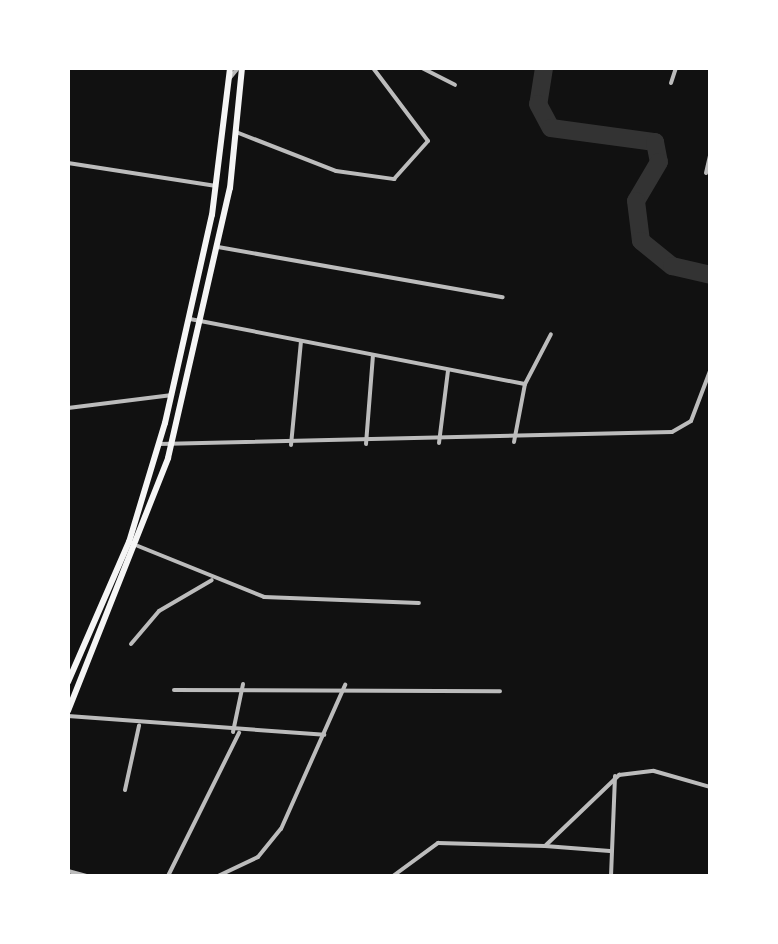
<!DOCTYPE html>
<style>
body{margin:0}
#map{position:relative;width:778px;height:944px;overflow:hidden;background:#111;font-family:Raleway,sans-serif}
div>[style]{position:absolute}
.river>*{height:18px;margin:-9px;padding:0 9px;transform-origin:9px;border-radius:9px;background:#333}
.minor>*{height:4px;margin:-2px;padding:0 2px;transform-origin:2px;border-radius:2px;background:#bcbcbc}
.secondary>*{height:6px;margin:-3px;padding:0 3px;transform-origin:3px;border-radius:3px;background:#f5f5f5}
span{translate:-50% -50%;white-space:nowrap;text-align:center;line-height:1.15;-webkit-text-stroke:8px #fff;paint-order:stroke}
.frame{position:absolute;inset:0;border:70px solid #fff;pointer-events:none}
</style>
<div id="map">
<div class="river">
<i style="left:544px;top:68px;width:36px;rotate:99deg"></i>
<i style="left:538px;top:104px;width:27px;rotate:62deg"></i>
<i style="left:551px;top:128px;width:105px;rotate:7.7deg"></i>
<i style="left:655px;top:142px;width:20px;rotate:79deg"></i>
<i style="left:659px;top:162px;width:45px;rotate:120.5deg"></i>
<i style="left:636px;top:201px;width:40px;rotate:82.9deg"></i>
<i style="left:641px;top:241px;width:40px;rotate:39deg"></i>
<i style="left:672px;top:266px;width:39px;rotate:13deg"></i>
</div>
<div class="minor">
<i style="left:422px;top:68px;width:37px;rotate:27deg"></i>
<i style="left:229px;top:79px;width:14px;rotate:-51deg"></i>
<i style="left:671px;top:83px;width:16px;rotate:-72deg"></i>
<i style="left:236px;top:132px;width:107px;rotate:21.3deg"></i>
<i style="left:336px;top:171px;width:59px;rotate:7.9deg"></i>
<i style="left:394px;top:179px;width:51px;rotate:-48.2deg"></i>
<i style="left:428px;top:141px;width:91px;rotate:-127deg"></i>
<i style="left:68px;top:163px;width:150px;rotate:8.8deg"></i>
<i style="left:706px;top:173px;width:18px;rotate:-77deg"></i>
<i style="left:218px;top:247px;width:289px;rotate:10deg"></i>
<i style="left:190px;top:319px;width:341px;rotate:11deg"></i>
<i style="left:68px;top:408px;width:105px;rotate:-7.1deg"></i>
<i style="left:514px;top:442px;width:59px;rotate:-79.3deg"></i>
<i style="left:525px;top:384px;width:56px;rotate:-62.5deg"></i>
<i style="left:439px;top:443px;width:73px;rotate:-82.9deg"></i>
<i style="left:159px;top:444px;width:513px;rotate:-1.34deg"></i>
<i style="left:672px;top:432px;width:22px;rotate:-30deg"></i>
<i style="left:691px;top:421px;width:53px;rotate:-69.2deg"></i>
<i style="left:366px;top:444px;width:88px;rotate:-85.5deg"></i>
<i style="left:291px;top:445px;width:104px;rotate:-84.5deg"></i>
<i style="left:138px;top:546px;width:136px;rotate:22deg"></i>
<i style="left:264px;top:597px;width:155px;rotate:2.2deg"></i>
<i style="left:131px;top:644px;width:43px;rotate:-49.7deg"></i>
<i style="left:159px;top:611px;width:61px;rotate:-30.3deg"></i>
<i style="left:174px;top:690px;width:326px;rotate:0.2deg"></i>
<i style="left:68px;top:716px;width:257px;rotate:4.2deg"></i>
<i style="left:233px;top:732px;width:49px;rotate:-78.2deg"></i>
<i style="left:125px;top:790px;width:66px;rotate:-77.7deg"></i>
<i style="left:545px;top:846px;width:65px;rotate:4.4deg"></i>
<i style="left:68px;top:871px;width:20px;rotate:15deg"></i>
<i style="left:168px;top:876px;width:160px;rotate:-63.6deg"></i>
<i style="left:218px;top:876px;width:44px;rotate:-25.4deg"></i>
<i style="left:258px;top:857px;width:36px;rotate:-51deg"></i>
<i style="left:281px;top:829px;width:158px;rotate:-66deg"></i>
<i style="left:393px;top:876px;width:56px;rotate:-36.3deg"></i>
<i style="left:438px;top:843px;width:107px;rotate:1.6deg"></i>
<i style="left:545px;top:846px;width:103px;rotate:-43.8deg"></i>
<i style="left:619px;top:775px;width:35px;rotate:-7deg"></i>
<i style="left:654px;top:771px;width:58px;rotate:15.9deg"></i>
<i style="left:611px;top:876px;width:100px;rotate:-87.7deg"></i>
</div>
<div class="secondary">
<i style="left:68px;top:682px;width:153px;rotate:-66.5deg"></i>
<i style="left:129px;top:542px;width:124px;rotate:-73.2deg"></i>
<i style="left:165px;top:423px;width:213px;rotate:-77.3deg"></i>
<i style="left:212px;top:215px;width:148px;rotate:-83deg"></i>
<i style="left:68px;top:711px;width:272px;rotate:-68.4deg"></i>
<i style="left:168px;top:458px;width:277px;rotate:-77.1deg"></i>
<i style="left:230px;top:188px;width:121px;rotate:-84.3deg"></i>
</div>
<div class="frame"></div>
</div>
